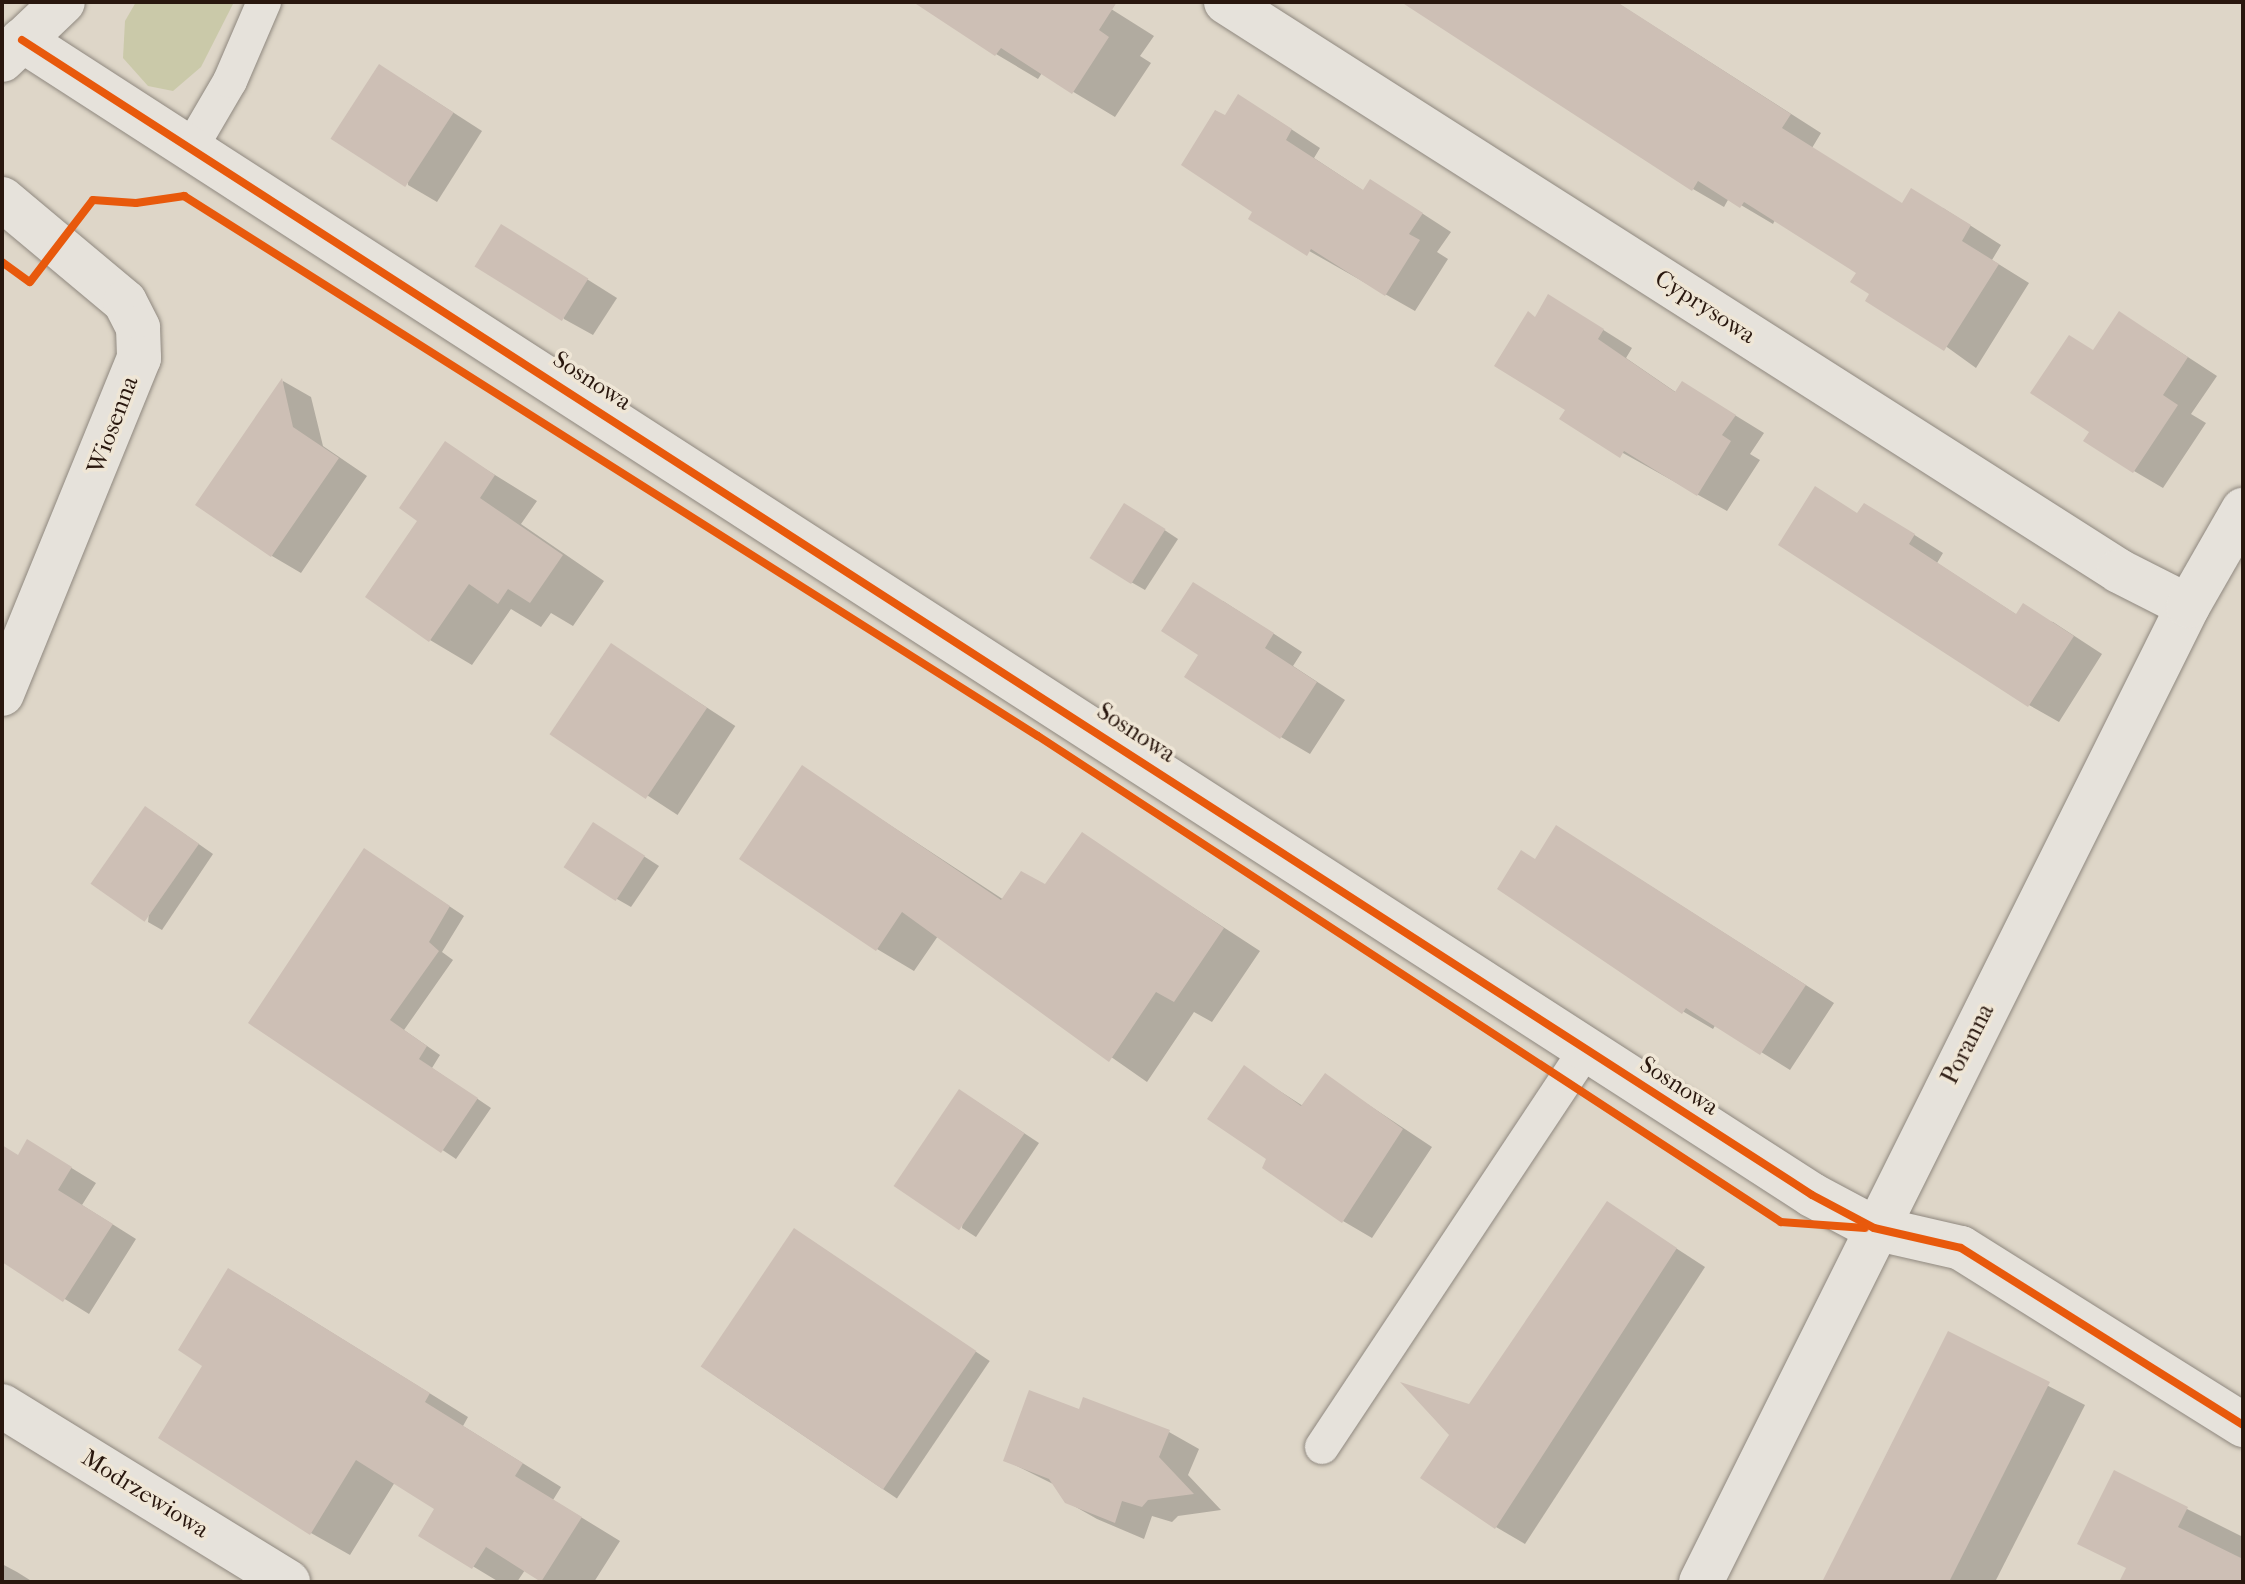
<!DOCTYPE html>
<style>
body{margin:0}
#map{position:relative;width:2245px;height:1584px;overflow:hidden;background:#ded6c8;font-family:"IM FELL French Canon",serif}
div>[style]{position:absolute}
.green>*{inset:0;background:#cac9a9}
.shadow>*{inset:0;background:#0003;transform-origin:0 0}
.building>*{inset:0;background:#cdbfb5;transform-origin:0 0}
.roads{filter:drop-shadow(0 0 2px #8f887f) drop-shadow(0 0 2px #8f887f)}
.lane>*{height:34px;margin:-17px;padding:0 17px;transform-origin:17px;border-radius:17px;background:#e6e2db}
.street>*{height:44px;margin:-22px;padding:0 22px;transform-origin:22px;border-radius:22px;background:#e6e2db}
.secondary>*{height:44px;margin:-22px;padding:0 22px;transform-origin:22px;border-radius:22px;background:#e6e2db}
.cycleway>*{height:8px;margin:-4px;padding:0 4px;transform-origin:4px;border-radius:4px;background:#e8590c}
span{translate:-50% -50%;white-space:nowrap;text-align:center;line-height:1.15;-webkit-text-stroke:7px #efe6d6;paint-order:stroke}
.street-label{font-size:24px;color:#29170e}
.frame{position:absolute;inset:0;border:4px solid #29170e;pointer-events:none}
</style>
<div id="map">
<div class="green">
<i style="clip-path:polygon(136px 2px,234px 2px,201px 67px,173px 91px,148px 86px,123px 58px,125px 21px)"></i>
</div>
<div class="shadow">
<i style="clip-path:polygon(931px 2px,1100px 2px,1154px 36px,1140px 56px,1151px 63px,1115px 117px,1042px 73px,1038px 79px,996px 54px)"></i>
<i style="clip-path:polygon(1403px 2px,1616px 2px,1821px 133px,1812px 148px,1903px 205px,1943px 208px,2001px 245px,1992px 260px,2029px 283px,1976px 368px,1872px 293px,1859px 272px,1775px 220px,1773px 224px,1729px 198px,1724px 207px,1693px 189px)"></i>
<i style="clip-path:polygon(409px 84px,482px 131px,437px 202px,408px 185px)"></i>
<i style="clip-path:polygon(1268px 114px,1320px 148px,1314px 158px,1364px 191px,1400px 199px,1451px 232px,1437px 252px,1448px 259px,1415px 311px,1251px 218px,1255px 211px,1226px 117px)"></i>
<i style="clip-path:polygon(531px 244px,617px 298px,593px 335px,564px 319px)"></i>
<i style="clip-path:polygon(1578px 314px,1632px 348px,1626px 358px,1677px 393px,1712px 401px,1764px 433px,1750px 454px,1760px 460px,1727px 511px,1562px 419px,1568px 409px,1536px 318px)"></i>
<i style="clip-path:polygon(2148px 331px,2217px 376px,2191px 414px,2206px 423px,2163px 488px,2134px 471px,2091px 432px,2094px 352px)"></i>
<i style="clip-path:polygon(283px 381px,311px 397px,323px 446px,367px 476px,301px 573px,272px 556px)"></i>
<i style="clip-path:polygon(445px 444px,537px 501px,521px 524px,604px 581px,573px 626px,551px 613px,541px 627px,511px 609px,472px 665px,430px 640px)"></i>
<i style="clip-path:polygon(1139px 513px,1178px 539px,1145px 590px,1131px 582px)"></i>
<i style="clip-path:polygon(1859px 514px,1894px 522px,1943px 553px,1937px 563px,2017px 615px,2053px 622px,2102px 654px,2059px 722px,2029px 705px)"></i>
<i style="clip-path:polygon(1223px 601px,1302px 652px,1293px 666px,1345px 700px,1310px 754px,1281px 737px,1201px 655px)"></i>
<i style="left:612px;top:646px;width:147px;height:106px;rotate:33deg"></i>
<i style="clip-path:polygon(803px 768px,1004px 900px,1045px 887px,1082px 835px,1260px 951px,1212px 1022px,1194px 1012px,1147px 1082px,938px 936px,914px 971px,877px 949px)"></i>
<i style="clip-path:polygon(160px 817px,213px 854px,162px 930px,148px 922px)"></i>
<i style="clip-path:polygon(608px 833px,659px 866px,631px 907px,617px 899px)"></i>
<i style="clip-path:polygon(1586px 845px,1834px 1003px,1790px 1070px,1716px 1024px,1713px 1029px,1684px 1012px,1500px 888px,1536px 861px)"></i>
<i style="clip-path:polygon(379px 859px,464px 916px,442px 952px,453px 960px,404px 1030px,440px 1055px,432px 1068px,491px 1108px,456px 1159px,251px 1022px)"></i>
<i style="clip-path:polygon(1244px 1068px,1303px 1106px,1325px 1076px,1432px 1147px,1372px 1238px,1343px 1221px)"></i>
<i style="clip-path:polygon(974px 1100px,1039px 1143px,976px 1237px,962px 1228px)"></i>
<i style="clip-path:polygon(2px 1147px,19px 1156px,52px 1156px,96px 1183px,82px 1205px,136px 1239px,89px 1314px,2px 1260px)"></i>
<i style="clip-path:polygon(1608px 1204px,1705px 1267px,1525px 1544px,1496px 1527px,1470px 1407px)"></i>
<i style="left:809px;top:1239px;width:218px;height:166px;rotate:34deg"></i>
<i style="clip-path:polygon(268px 1293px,468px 1417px,463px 1426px,561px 1487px,553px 1500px,620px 1541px,594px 1582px,545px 1582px,525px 1570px,517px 1582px,499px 1582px,421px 1535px,437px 1509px,395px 1482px,350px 1555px,311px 1533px)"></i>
<i style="clip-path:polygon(1948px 1334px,2085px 1405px,1995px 1582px,1823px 1582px)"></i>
<i style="clip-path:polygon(1080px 1412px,1169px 1432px,1199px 1449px,1188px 1475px,1221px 1510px,1178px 1516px,1172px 1522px,1152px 1516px,1144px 1539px,1097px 1519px,1067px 1502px,1055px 1485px,1005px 1460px)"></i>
<i style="clip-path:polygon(2115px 1473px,2243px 1537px,2243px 1582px,2139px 1582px,2128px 1569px)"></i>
<i style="clip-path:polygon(2px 1564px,17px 1572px,33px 1582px,2px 1582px)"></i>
</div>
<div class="building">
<i style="clip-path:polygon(913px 2px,1117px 2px,1099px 30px,1109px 37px,1072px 94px,1001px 48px,995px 56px)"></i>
<i style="clip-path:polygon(1401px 2px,1617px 2px,1791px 114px,1782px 128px,1902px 203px,1911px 188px,1971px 225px,1962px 241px,1999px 264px,1944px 351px,1865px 301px,1869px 294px,1850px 282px,1856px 273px,1744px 202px,1740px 208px,1698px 181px,1692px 191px)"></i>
<i style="left:379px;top:64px;width:89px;height:89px;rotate:33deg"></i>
<i style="clip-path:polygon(1238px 94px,1292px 129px,1286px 140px,1363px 190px,1370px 179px,1423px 213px,1409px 234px,1420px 240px,1385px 296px,1311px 249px,1307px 256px,1248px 219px,1252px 212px,1181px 165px,1215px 110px,1225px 115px)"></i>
<i style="left:501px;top:224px;width:103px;height:50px;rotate:32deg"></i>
<i style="clip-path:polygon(1548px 294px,1604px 329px,1598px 339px,1675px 392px,1682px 381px,1736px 415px,1722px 435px,1731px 441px,1697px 496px,1624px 451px,1620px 458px,1559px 419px,1565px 410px,1494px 366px,1528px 311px,1535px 317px)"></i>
<i style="clip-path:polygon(2119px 311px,2188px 357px,2163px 395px,2178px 405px,2133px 473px,2083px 441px,2089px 432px,2030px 393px,2069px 335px,2093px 350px)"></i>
<i style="clip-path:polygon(282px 378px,293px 427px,339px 458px,271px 557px,195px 505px)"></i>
<i style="clip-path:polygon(445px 441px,495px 475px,480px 498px,563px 555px,530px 603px,508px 589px,498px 604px,469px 584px,429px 642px,365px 597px,417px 521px,399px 508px)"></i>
<i style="clip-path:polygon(1815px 486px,1857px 513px,1864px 503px,1915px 534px,1909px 544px,2016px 614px,2023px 603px,2074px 636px,2028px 707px,1778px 545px)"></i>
<i style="left:1124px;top:503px;width:49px;height:65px;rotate:32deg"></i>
<i style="clip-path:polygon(1193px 582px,1274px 633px,1265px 648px,1317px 682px,1280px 739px,1184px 677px,1198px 655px,1161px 631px)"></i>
<i style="left:611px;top:643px;width:116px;height:110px;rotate:34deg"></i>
<i style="clip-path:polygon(802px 765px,1001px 900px,1021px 871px,1045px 884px,1082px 832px,1224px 928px,1174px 1002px,1156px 992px,1109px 1062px,902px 912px,876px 951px,739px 859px)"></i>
<i style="left:145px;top:806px;width:66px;height:95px;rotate:35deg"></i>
<i style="left:593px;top:822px;width:62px;height:54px;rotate:33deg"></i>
<i style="clip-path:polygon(1556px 825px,1806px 985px,1760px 1055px,1686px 1008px,1682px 1014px,1497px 889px,1521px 850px,1535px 859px)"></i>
<i style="clip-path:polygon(364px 848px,450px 906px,429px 942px,439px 951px,390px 1020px,427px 1046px,419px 1059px,478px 1098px,441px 1153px,248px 1023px)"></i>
<i style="clip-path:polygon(1244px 1065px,1301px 1106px,1325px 1073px,1403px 1129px,1342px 1223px,1262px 1168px,1266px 1159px,1207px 1119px)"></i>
<i style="left:959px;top:1089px;width:79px;height:117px;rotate:34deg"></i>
<i style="clip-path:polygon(27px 1139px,72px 1167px,58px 1190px,113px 1224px,63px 1302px,2px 1262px,2px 1145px,18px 1155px)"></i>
<i style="clip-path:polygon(1607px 1201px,1677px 1248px,1495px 1529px,1420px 1478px,1449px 1435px,1400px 1382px,1469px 1404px)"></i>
<i style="left:794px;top:1228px;width:220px;height:167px;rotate:34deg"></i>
<i style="clip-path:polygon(228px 1268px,430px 1393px,425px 1402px,523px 1463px,515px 1476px,582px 1517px,541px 1582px,486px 1547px,472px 1569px,418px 1536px,434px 1509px,356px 1460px,310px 1535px,158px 1438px,202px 1366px,178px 1350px)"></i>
<i style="clip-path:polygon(1948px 1331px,2050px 1382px,1949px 1582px,1822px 1582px)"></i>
<i style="clip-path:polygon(1029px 1390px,1079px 1409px,1083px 1397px,1170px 1430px,1159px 1457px,1194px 1494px,1148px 1500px,1142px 1507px,1122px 1501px,1115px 1523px,1065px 1503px,1049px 1479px,1003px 1461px)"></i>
<i style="clip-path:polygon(2114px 1470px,2188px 1507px,2178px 1527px,2243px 1559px,2243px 1582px,2119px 1582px,2126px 1568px,2077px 1544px)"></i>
</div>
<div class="roads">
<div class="lane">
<i style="left:192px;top:146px;width:75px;rotate:-59.7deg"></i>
<i style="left:230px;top:81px;width:86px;rotate:-66.7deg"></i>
<i style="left:1322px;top:1447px;width:478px;rotate:-56.4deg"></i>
</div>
<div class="street">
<i style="left:1226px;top:2px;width:1059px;rotate:32.5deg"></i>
<i style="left:2119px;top:571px;width:77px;rotate:26.9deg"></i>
<i style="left:22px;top:40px;width:2130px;rotate:32.83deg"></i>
<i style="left:1812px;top:1195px;width:70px;rotate:28deg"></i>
<i style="left:1874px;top:1228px;width:89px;rotate:12.9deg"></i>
<i style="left:1961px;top:1248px;width:333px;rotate:32.1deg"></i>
<i style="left:2px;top:199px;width:160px;rotate:39.9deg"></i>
<i style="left:125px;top:302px;width:29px;rotate:63deg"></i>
<i style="left:138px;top:328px;width:30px;rotate:88deg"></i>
<i style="left:139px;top:358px;width:363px;rotate:112.2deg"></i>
<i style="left:2px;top:1406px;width:336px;rotate:31.6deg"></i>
<i style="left:1701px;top:1582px;width:1091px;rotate:-63.48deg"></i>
<i style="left:2188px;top:606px;width:111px;rotate:-60.2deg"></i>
</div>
<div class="secondary">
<i style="left:2px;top:60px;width:84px;rotate:-43.6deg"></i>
</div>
</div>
<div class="cycleway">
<i style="left:22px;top:40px;width:2130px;rotate:32.83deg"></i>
<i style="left:1812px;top:1195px;width:70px;rotate:28deg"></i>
<i style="left:1874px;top:1228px;width:89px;rotate:12.9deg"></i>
<i style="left:1961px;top:1248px;width:333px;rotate:32.1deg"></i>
<i style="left:2px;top:262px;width:34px;rotate:36deg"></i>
<i style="left:30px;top:282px;width:103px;rotate:-52.5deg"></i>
<i style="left:93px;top:200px;width:43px;rotate:4deg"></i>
<i style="left:136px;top:203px;width:49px;rotate:-8.3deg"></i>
<i style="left:184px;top:196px;width:1010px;rotate:32.31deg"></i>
<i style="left:1038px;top:736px;width:888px;rotate:33.19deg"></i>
<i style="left:1781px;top:1222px;width:84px;rotate:4.1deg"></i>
</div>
<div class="street-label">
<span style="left:1705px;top:307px;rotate:33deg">Cyprysowa</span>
<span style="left:592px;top:381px;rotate:33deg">Sosnowa</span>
<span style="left:113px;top:425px;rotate:-69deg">Wiosenna</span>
<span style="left:1136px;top:733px;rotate:33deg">Sosnowa</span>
<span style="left:1968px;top:1044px;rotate:-63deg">Poranna</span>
<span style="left:1679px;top:1086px;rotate:33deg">Sosnowa</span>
<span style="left:145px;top:1494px;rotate:32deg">Modrzewiowa</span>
</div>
<div class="frame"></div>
</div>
